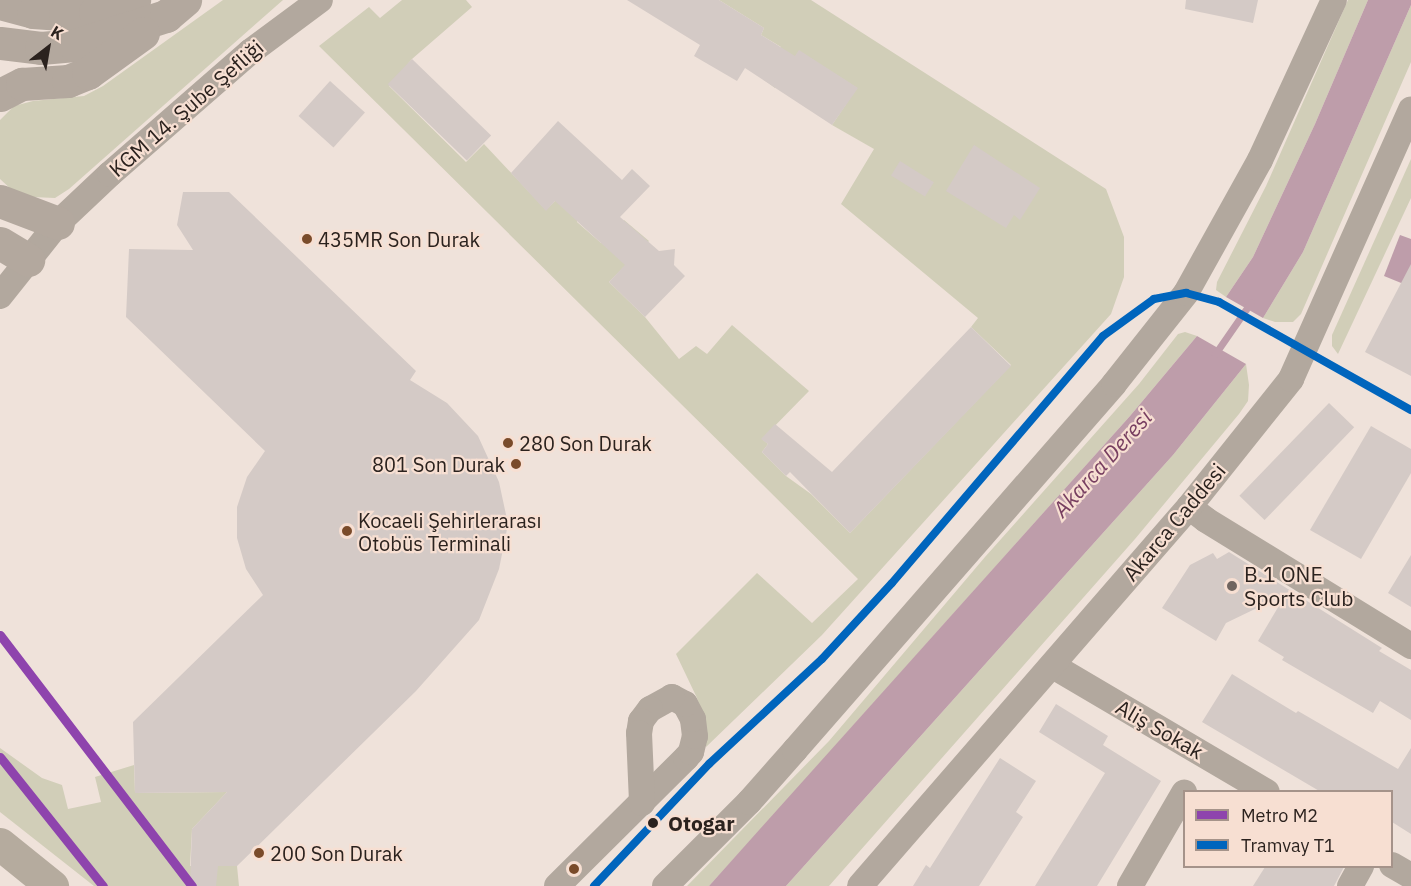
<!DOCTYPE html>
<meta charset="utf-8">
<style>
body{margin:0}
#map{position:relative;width:1411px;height:886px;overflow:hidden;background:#efe2da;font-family:"IBM Plex Sans",sans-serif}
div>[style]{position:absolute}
.green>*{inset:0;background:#d1ceb8}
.water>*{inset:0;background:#be9daa}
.stream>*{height:7px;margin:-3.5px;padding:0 3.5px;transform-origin:3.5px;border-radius:3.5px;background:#be9daa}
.building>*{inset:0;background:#d4cac6;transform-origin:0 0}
.minor>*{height:26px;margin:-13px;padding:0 13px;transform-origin:13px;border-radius:13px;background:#b2a89e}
.major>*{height:33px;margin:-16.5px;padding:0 16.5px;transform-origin:16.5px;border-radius:16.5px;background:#b5ab9e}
.highway>*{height:33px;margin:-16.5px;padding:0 16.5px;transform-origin:16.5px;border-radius:16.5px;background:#b3a89e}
.tram-1>*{height:8px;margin:-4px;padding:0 4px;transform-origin:4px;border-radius:4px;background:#0065bd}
.metro-1>*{height:9px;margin:-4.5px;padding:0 4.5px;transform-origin:4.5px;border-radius:4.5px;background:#8e44ad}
.dots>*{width:16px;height:16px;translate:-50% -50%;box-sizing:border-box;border:3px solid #f7dfd2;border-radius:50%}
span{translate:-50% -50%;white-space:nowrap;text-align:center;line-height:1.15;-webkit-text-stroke:4.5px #f7dfd2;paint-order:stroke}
.bus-label{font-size:20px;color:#2b221e}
.left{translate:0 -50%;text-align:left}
.right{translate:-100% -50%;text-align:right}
.street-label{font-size:21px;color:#2b221e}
.poi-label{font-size:21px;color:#2b221e}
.stop-label{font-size:21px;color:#2b221e;font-weight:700}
.water-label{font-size:22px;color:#773e60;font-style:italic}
.legend{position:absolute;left:1183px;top:790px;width:210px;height:78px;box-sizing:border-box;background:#f7dfd2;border:2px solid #a5938a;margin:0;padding:8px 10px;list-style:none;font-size:18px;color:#2b221e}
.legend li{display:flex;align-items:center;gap:12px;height:30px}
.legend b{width:30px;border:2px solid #a5938a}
.north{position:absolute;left:18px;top:18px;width:60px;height:60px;-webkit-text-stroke:4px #f7dfd2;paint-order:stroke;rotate:31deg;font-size:16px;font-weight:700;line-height:24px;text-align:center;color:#2b221e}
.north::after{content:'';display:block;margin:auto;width:21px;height:27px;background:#2b221e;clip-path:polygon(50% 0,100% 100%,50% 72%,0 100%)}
</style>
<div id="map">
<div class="green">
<i style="clip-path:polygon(223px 0,283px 0,69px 189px,55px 198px,32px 197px,13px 191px,0 179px,0 120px,14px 106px,33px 101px,84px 96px,103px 86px)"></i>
<i style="clip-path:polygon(402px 0,466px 0,472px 7px,412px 59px,389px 86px,466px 162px,484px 144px,546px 210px,579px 177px,577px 222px,601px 243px,624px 220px,649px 241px,609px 282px,645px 317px,679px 359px,696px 346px,707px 354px,732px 325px,809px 391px,762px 439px,768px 444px,762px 452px,786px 476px,811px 494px,850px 533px,1011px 365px,971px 327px,978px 318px,841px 204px,874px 149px,832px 125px,857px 88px,799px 51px,775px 88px,763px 79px,781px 47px,761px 35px,764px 28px,719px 0,811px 0,1106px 189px,1124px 237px,1124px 277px,1111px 314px,822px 635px,706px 747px,697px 698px,676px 654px,757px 573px,812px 623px,858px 579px,319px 46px,369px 7px,380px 18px)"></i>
<i style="clip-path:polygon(1348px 0,1368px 0,1315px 124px,1253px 257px,1226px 297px,1216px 290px,1217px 282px,1266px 186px)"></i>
<i style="clip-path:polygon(1411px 5px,1411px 62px,1301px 314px,1293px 322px,1275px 322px,1263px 318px,1303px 252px)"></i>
<i style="clip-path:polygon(1411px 159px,1411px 198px,1338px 354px,1332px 346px,1332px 335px)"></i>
<i style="clip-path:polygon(1185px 332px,1197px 336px,1130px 416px,760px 830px,709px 886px,687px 886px,829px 741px,985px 557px,1139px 384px,1178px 334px)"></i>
<i style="clip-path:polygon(1246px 364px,1249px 385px,1248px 401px,1239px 414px,1135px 539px,829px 886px,786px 886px,1173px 455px)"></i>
<i style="clip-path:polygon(0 748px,42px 778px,62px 785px,68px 809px,101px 802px,95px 777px,134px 765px,135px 793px,227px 792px,192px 829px,190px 866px,237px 866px,239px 886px,94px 886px,0 812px)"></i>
</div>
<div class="water">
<i style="clip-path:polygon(1368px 0,1411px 0,1411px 5px,1303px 252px,1263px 318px,1226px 297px,1253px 257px,1315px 124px)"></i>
<i style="clip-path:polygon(1400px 235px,1411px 239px,1411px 287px,1384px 276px)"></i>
<i style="clip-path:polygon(1197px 336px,1246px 364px,1173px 455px,786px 886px,709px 886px,1130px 416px)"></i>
</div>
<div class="stream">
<i style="left:1215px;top:354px;width:63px;rotate:-55.3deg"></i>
</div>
<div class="building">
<i style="clip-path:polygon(627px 0,719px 0,764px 28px,761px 35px,795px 56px,799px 50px,858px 88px,832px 125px,745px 68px,737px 81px,694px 56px,700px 45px)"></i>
<i style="clip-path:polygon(1186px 0,1258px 0,1253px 23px,1185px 9px)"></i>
<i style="left:412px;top:59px;width:110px;height:35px;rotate:44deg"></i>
<i style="left:330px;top:81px;width:47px;height:47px;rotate:42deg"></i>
<i style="clip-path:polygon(558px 121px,622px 180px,632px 169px,650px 186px,620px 217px,659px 251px,675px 249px,674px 265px,685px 276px,645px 317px,609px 282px,625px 265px,555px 201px,546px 211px,511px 173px)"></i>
<i style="clip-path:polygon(974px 145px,1040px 188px,1020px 220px,1014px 215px,1006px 228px,946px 191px)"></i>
<i style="left:900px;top:161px;width:40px;height:17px;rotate:32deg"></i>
<i style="clip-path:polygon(183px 192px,229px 192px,416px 371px,410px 380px,447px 403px,478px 436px,499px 482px,508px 524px,499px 569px,479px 620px,416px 691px,237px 866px,218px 866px,216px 886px,190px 886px,192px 829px,227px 792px,135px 793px,133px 722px,263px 595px,246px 569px,237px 538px,237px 507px,247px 477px,265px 451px,126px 317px,129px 249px,193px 250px,177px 225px)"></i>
<i style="clip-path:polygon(1411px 264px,1411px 376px,1365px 352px)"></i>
<i style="clip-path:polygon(971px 327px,1011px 366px,850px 533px,790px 472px,786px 476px,762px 452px,768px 444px,761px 439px,775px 424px,832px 472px)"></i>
<i style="left:1329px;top:403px;width:35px;height:129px;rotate:44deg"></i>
<i style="clip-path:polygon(1371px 426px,1411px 449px,1411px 473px,1361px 559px,1310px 530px)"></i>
<i style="clip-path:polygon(1229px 552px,1382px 648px,1379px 651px,1411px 670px,1411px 720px,1380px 701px,1373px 713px,1282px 660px,1284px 657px,1258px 641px,1286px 594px,1226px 623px,1216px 641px,1162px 608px,1190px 565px,1213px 553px,1217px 559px)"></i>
<i style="clip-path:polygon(1411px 555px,1411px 607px,1388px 593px)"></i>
<i style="clip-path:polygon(1232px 674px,1296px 713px,1298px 711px,1398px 769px,1411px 748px,1411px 834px,1392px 822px,1392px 792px,1321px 792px,1202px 722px)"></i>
<i style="clip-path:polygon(1056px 704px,1108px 736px,1103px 745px,1161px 781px,1097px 886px,1035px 886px,1105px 773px,1039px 732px)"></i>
<i style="clip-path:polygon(1000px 758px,1036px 781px,1016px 812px,1023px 817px,979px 886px,913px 886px,926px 865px,930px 868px)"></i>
<i style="clip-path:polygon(1265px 867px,1344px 867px,1334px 886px,1253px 886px)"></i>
</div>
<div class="minor">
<i style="left:0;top:296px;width:93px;rotate:-51.5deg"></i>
<i style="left:58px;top:223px;width:71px;rotate:-43.3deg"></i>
<i style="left:110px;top:174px;width:186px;rotate:-41.1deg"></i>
<i style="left:250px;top:52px;width:87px;rotate:-36.6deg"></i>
<i style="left:1189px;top:507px;width:21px;rotate:37deg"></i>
<i style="left:1206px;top:520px;width:241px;rotate:31.6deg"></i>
<i style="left:1053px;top:666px;width:248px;rotate:30.5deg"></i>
<i style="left:1392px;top:865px;width:22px;rotate:30deg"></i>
<i style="left:557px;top:886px;width:182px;rotate:-44.8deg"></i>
<i style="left:686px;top:758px;width:8px;rotate:-50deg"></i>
<i style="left:691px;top:752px;width:16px;rotate:-76deg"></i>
<i style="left:695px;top:736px;width:17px;rotate:-97deg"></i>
<i style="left:693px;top:719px;width:17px;rotate:-118deg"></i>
<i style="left:685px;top:704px;width:15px;rotate:-152deg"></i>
<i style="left:672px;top:697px;width:25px;rotate:151deg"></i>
<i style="left:650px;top:709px;width:15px;rotate:127deg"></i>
<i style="left:641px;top:721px;width:12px;rotate:99deg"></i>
<i style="left:639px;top:733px;width:70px;rotate:87.5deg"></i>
<i style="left:665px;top:886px;width:119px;rotate:-45deg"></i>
<i style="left:749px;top:802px;width:69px;rotate:-48.5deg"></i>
<i style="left:795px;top:750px;width:486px;rotate:-48.9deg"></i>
<i style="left:1114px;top:384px;width:116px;rotate:-51.6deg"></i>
<i style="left:1186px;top:293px;width:152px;rotate:-60.9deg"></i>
<i style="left:1260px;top:160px;width:176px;rotate:-65.2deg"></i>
<i style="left:860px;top:886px;width:502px;rotate:-49.04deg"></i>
<i style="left:1189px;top:507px;width:164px;rotate:-51.4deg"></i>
<i style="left:1291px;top:379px;width:295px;rotate:-66deg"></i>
<i style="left:1130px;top:886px;width:108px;rotate:-59.9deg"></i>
<i style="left:1350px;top:886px;width:23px;rotate:-61deg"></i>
</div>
<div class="major">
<i style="left:0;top:844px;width:67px;rotate:38.9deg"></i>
</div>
<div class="highway">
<i style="left:0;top:3px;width:34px;rotate:15deg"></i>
<i style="left:33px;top:12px;width:32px;rotate:4deg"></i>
<i style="left:65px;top:14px;width:30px;rotate:-4deg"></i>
<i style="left:95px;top:12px;width:41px;rotate:-17.1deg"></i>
<i style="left:0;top:43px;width:41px;rotate:7deg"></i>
<i style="left:41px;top:48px;width:34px;rotate:-5deg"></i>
<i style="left:75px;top:45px;width:96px;rotate:-17.7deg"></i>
<i style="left:166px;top:16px;width:25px;rotate:-40deg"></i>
<i style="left:0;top:95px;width:25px;rotate:-27deg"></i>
<i style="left:22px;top:84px;width:46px;rotate:-3.7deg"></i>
<i style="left:68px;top:81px;width:22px;rotate:-22deg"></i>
<i style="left:88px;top:73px;width:68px;rotate:-36deg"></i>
<i style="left:0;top:201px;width:62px;rotate:20.8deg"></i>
<i style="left:0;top:243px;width:33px;rotate:31deg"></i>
</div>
<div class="tram-1">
<i style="left:594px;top:886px;width:168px;rotate:-46.7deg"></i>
<i style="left:709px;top:764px;width:154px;rotate:-42.9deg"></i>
<i style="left:822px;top:659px;width:103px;rotate:-47.4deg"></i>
<i style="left:892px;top:583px;width:325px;rotate:-49.5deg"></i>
<i style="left:1103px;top:336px;width:63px;rotate:-36deg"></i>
<i style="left:1154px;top:299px;width:33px;rotate:-11deg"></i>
<i style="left:1186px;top:293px;width:34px;rotate:15deg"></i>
<i style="left:1219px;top:302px;width:220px;rotate:29.4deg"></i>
</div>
<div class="metro-1">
<i style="left:0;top:635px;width:316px;rotate:52.6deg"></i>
<i style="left:0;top:757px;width:165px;rotate:51.4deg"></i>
</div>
<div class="dots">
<i style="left:307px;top:239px;background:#7a4b2a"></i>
<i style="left:508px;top:443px;background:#7a4b2a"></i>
<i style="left:516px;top:464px;background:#7a4b2a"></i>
<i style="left:347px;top:531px;background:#7a4b2a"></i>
<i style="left:1232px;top:586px;background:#706560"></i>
<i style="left:653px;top:823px;background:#2b221e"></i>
<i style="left:259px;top:853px;background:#7a4b2a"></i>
<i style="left:574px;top:869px;background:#7a4b2a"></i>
</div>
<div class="bus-label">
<span class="left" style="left:318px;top:239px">435MR Son Durak</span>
<span class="left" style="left:519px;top:443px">280 Son Durak</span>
<span class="right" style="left:505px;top:464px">801 Son Durak</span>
<span class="left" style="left:358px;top:532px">Kocaeli Şehirlerarası<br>Otobüs Terminali</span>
<span class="left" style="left:270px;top:853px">200 Son Durak</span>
</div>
<div class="street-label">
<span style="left:186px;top:108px;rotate:-41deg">KGM 14. Şube Şefliği</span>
<span style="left:1174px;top:522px;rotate:-50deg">Akarca Caddesi</span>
<span style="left:1160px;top:729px;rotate:30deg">Aliş Sokak</span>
</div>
<div class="poi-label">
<span class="left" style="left:1244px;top:586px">B.1 ONE<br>Sports Club</span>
</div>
<div class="stop-label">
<span class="left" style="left:668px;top:823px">Otogar</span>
</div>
<div class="water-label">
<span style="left:1102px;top:463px;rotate:-48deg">Akarca Deresi</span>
</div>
<ul class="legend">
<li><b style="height:8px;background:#8e44ad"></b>Metro M2</li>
<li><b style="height:8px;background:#0065bd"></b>Tramvay T1</li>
</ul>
<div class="north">K</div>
</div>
